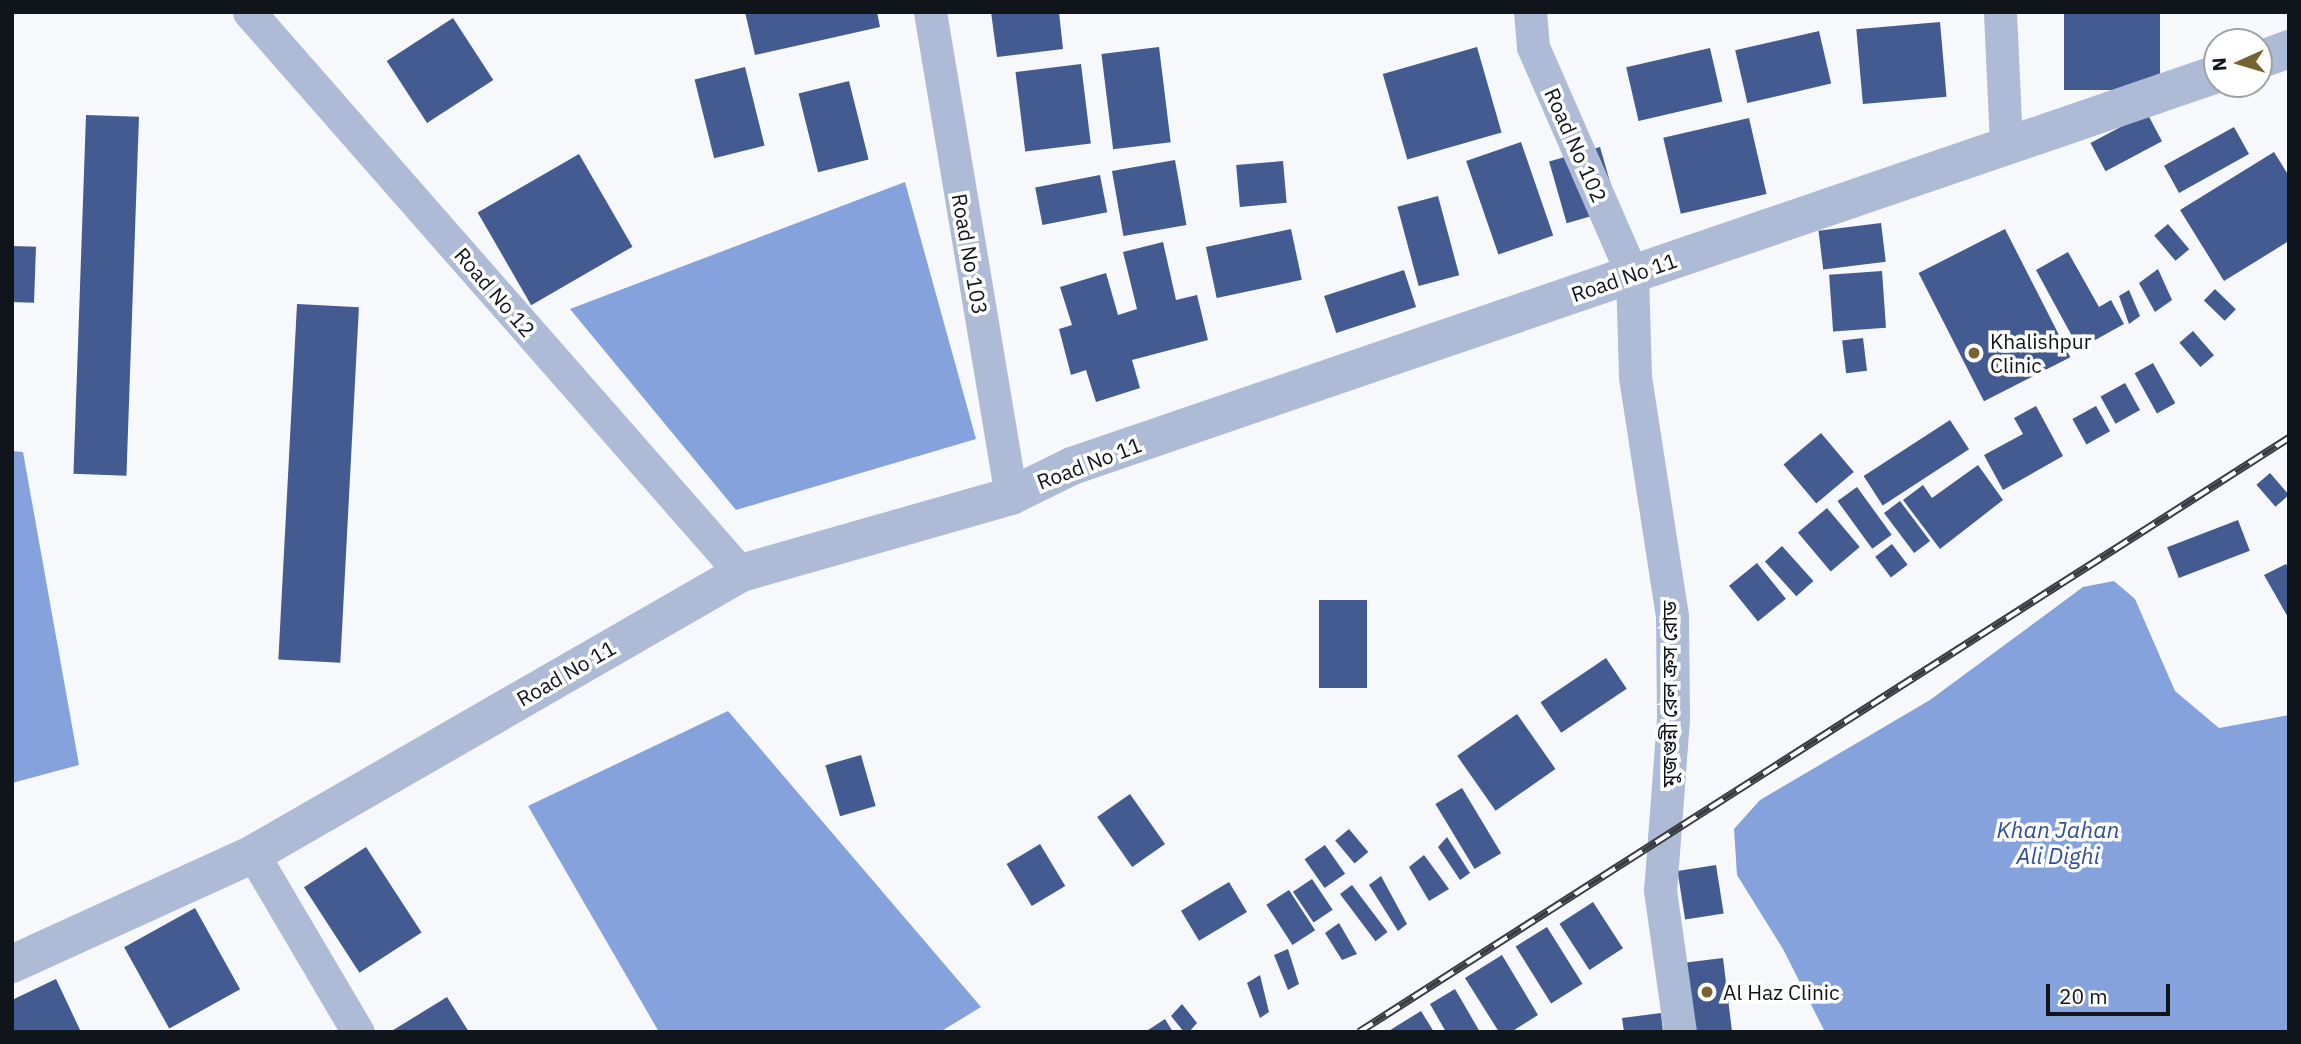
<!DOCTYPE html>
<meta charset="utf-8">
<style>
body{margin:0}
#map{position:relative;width:2301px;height:1044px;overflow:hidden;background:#f6f8fc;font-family:"IBM Plex Sans","Noto Sans Bengali",sans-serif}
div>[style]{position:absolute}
.water>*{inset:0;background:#86a2dc}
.building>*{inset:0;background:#435b90;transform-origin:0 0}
.minor>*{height:33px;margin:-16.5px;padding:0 16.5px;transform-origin:16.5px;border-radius:16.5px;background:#aebbd6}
.tertiary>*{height:38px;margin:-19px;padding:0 19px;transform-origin:19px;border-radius:19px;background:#aebbd6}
.rail>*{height:8px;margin-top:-4px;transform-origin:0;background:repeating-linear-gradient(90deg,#fff 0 16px,#393d43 0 32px);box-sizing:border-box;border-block:2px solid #393d43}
.dots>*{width:19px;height:19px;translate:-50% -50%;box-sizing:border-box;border:4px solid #fff;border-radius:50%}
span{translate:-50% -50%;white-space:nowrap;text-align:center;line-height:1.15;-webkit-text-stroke:7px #fff;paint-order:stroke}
.street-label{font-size:21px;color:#10141b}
.poi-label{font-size:21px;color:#10141b}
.left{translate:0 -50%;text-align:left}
.water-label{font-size:23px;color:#325097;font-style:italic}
.frame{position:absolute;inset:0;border:14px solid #10141b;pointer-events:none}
.north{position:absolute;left:2203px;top:28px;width:70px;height:70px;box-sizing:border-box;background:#fff;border:2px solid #9fa1a4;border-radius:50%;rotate:266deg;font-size:19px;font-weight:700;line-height:28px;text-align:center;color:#10141b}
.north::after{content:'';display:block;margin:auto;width:24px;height:32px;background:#796232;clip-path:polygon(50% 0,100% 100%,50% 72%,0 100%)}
.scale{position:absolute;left:2046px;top:984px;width:124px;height:32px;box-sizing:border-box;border:4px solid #10141b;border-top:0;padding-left:9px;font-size:21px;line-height:24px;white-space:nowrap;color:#10141b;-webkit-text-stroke:5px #fff;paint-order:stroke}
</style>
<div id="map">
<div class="water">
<i style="clip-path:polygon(905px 182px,976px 439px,736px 510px,570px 309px)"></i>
<i style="clip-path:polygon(12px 451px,23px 452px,79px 765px,12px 783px)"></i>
<i style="clip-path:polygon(2114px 581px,2135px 599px,2175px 691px,2219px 728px,2289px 715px,2289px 1032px,1825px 1032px,1783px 949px,1737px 875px,1734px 829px,1760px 800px,1930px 700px,2083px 587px)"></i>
<i style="clip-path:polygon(728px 711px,981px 1007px,940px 1032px,659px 1032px,528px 806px)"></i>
</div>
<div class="building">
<i style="clip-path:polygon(745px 12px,877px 12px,880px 27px,755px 55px)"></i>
<i style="clip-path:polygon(991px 12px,1059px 12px,1063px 49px,997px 57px)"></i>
<i style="left:2064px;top:12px;width:96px;height:78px"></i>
<i style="left:453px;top:18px;width:74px;height:79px;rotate:57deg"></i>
<i style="left:1940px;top:22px;width:75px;height:84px;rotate:85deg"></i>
<i style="left:1819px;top:31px;width:54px;height:86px;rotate:77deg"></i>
<i style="left:1159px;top:47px;width:96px;height:58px;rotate:83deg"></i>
<i style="left:1477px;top:47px;width:89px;height:98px;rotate:74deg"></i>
<i style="left:1710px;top:48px;width:55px;height:86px;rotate:77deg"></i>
<i style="left:1081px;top:64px;width:80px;height:66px;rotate:83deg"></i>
<i style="left:745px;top:67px;width:81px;height:52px;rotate:76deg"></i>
<i style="left:849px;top:81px;width:81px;height:52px;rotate:76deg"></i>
<i style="left:2147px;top:113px;width:32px;height:64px;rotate:62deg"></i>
<i style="left:86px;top:115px;width:53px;height:359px;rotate:2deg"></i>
<i style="left:1749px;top:118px;width:78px;height:88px;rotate:77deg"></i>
<i style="left:2234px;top:127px;width:31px;height:80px;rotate:61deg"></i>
<i style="left:1521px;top:142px;width:99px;height:58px;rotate:71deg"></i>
<i style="left:1600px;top:147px;width:64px;height:53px;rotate:74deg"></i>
<i style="clip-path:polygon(2274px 152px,2289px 176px,2289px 241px,2224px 281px,2180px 210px)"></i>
<i style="left:579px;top:154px;width:107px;height:117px;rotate:60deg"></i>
<i style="left:1175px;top:160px;width:66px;height:64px;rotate:80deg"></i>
<i style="left:1283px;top:161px;width:42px;height:47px;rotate:85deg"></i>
<i style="left:1100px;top:175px;width:38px;height:66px;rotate:79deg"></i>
<i style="left:1438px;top:196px;width:82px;height:42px;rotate:75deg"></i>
<i style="left:1881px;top:223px;width:39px;height:63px;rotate:83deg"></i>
<i style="left:2168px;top:224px;width:33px;height:18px;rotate:50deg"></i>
<i style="left:1291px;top:229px;width:52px;height:87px;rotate:78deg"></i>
<i style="left:2005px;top:229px;width:144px;height:97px;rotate:63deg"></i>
<i style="clip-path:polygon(1163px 242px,1176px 300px,1197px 295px,1208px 340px,1132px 360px,1140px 388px,1096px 402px,1086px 370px,1071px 375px,1059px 329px,1072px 325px,1060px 287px,1106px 273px,1118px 315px,1137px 309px,1123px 252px)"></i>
<i style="left:12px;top:246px;width:24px;height:56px;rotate:2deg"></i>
<i style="clip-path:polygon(2068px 252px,2099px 307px,2111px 300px,2124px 324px,2079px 349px,2036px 270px)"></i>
<i style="clip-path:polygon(2158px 269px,2172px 300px,2155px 312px,2139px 283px)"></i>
<i style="left:1404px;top:270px;width:39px;height:84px;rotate:72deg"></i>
<i style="left:1882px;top:271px;width:57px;height:53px;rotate:86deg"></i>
<i style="left:2215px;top:289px;width:29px;height:16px;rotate:44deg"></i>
<i style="clip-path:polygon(2129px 290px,2140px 316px,2129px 324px,2119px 296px)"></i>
<i style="left:297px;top:304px;width:62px;height:356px;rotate:3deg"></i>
<i style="left:2193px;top:331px;width:32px;height:18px;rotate:49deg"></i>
<i style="left:1863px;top:338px;width:33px;height:21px;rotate:83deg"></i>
<i style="left:2153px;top:363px;width:46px;height:21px;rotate:61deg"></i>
<i style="left:2125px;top:383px;width:31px;height:28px;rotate:61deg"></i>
<i style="clip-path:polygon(2036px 406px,2063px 456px,2003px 490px,1984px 455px,2023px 434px,2014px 418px)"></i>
<i style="left:2096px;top:406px;width:29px;height:27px;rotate:61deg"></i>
<i style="left:1950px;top:420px;width:35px;height:103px;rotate:57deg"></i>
<i style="left:1821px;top:433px;width:51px;height:49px;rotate:50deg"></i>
<i style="clip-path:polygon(1978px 465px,2003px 500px,1940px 549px,1903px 500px,1923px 485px,1932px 498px)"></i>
<i style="left:2270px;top:473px;width:29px;height:18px;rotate:49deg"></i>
<i style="left:1857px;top:487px;width:59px;height:24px;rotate:54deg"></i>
<i style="left:1900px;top:501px;width:50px;height:20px;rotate:53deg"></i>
<i style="left:1827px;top:508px;width:51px;height:38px;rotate:50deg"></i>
<i style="left:2238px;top:520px;width:33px;height:76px;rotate:69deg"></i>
<i style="left:1892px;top:544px;width:26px;height:21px;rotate:53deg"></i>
<i style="left:1782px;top:546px;width:47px;height:23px;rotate:48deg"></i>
<i style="left:1757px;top:563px;width:46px;height:36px;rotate:51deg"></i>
<i style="clip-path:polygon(2286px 564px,2289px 569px,2289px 619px,2264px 575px)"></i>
<i style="left:1319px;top:600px;width:48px;height:88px"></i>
<i style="left:1606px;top:658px;width:37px;height:79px;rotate:56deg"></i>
<i style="left:1517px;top:714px;width:67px;height:73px;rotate:55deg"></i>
<i style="left:861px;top:755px;width:53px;height:37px;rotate:74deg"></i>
<i style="left:1462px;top:788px;width:76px;height:31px;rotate:59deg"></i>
<i style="left:1130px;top:794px;width:61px;height:40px;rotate:55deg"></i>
<i style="left:1349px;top:829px;width:30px;height:18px;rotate:50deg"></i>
<i style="clip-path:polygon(1447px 837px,1470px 873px,1460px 880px,1438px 847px)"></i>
<i style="left:1040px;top:844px;width:49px;height:39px;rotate:59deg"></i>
<i style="left:1325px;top:845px;width:35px;height:25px;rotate:55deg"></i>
<i style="left:366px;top:847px;width:102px;height:74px;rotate:57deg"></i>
<i style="clip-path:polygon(1424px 855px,1449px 889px,1429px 901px,1409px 867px)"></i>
<i style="left:1716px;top:865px;width:49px;height:39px;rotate:81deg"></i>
<i style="clip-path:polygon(1381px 876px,1407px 924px,1398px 931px,1369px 885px)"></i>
<i style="left:1312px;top:879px;width:37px;height:23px;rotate:56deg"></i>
<i style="left:1229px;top:882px;width:35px;height:56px;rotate:59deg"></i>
<i style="left:1352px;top:885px;width:59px;height:15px;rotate:53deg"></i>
<i style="left:1289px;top:890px;width:48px;height:27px;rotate:57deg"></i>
<i style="left:1593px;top:902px;width:55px;height:40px;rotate:57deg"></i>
<i style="left:195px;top:908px;width:93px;height:81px;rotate:61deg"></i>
<i style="clip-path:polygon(1339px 923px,1357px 954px,1342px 960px,1325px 933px)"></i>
<i style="left:1547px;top:927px;width:67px;height:37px;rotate:58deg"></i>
<i style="clip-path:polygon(1288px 949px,1299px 984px,1288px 990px,1274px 955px)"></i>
<i style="clip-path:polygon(1502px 955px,1538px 1015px,1511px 1032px,1499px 1032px,1465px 978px)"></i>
<i style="left:1723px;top:958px;width:75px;height:41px;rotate:83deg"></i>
<i style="clip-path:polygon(1260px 975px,1269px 1012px,1260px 1018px,1247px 983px)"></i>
<i style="clip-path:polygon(56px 979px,81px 1032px,12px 1032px,12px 1000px)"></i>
<i style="clip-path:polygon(1455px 989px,1480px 1032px,1446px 1032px,1430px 1004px)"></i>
<i style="clip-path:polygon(447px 997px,469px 1032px,390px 1032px)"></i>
<i style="clip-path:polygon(1182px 1004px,1197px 1023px,1189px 1032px,1184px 1032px,1171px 1016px)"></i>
<i style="clip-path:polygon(1421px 1011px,1434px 1032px,1387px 1032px)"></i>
<i style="clip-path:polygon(1661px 1013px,1663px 1032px,1624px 1032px,1622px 1018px)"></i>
<i style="clip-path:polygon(1165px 1019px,1173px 1032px,1149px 1032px,1148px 1030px)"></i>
</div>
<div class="minor">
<i style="left:249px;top:12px;width:746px;rotate:48.75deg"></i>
<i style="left:930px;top:12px;width:491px;rotate:80.5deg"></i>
<i style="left:1530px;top:12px;width:35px;rotate:85deg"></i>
<i style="left:1533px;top:47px;width:248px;rotate:66.4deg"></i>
<i style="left:1632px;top:274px;width:103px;rotate:88.3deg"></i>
<i style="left:1635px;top:377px;width:243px;rotate:81.2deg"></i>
<i style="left:1672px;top:617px;width:102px;rotate:89.4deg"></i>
<i style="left:1673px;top:719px;width:171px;rotate:94.3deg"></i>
<i style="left:1660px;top:890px;width:143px;rotate:82deg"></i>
<i style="left:2000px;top:12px;width:133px;rotate:87.4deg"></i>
<i style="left:253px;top:854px;width:207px;rotate:59.5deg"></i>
</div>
<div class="tertiary">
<i style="left:2259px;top:60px;width:32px;rotate:-20deg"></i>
<i style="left:12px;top:964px;width:265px;rotate:-24.5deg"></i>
<i style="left:253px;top:854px;width:563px;rotate:-29.93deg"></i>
<i style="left:741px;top:573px;width:281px;rotate:-15.9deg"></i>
<i style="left:1011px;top:496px;width:68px;rotate:-26.2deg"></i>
<i style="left:1072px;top:466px;width:1210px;rotate:-18.9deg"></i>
</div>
<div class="rail">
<i style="left:1359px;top:1032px;width:1104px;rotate:-32.57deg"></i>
</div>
<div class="dots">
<i style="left:1974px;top:353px;background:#796232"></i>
<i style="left:1707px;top:992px;background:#796232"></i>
</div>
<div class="street-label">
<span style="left:1576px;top:145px;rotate:66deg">Road No 102</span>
<span style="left:970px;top:254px;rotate:80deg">Road No 103</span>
<span style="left:1624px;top:277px;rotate:-19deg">Road No 11</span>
<span style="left:495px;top:292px;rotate:49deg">Road No 12</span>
<span style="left:1089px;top:463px;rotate:-21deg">Road No 11</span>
<span style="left:566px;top:673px;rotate:-30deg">Road No 11</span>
<span style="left:1669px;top:694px;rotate:-90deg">মুজগুন্নী রেল ক্রস রোড</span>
</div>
<div class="poi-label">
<span class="left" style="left:1990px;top:353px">Khalishpur<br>Clinic</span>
<span class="left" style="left:1723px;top:992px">Al Haz Clinic</span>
</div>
<div class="water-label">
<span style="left:2058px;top:842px">Khan Jahan<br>Ali Dighi</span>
</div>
<div class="frame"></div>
<div class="north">N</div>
<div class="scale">20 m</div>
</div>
